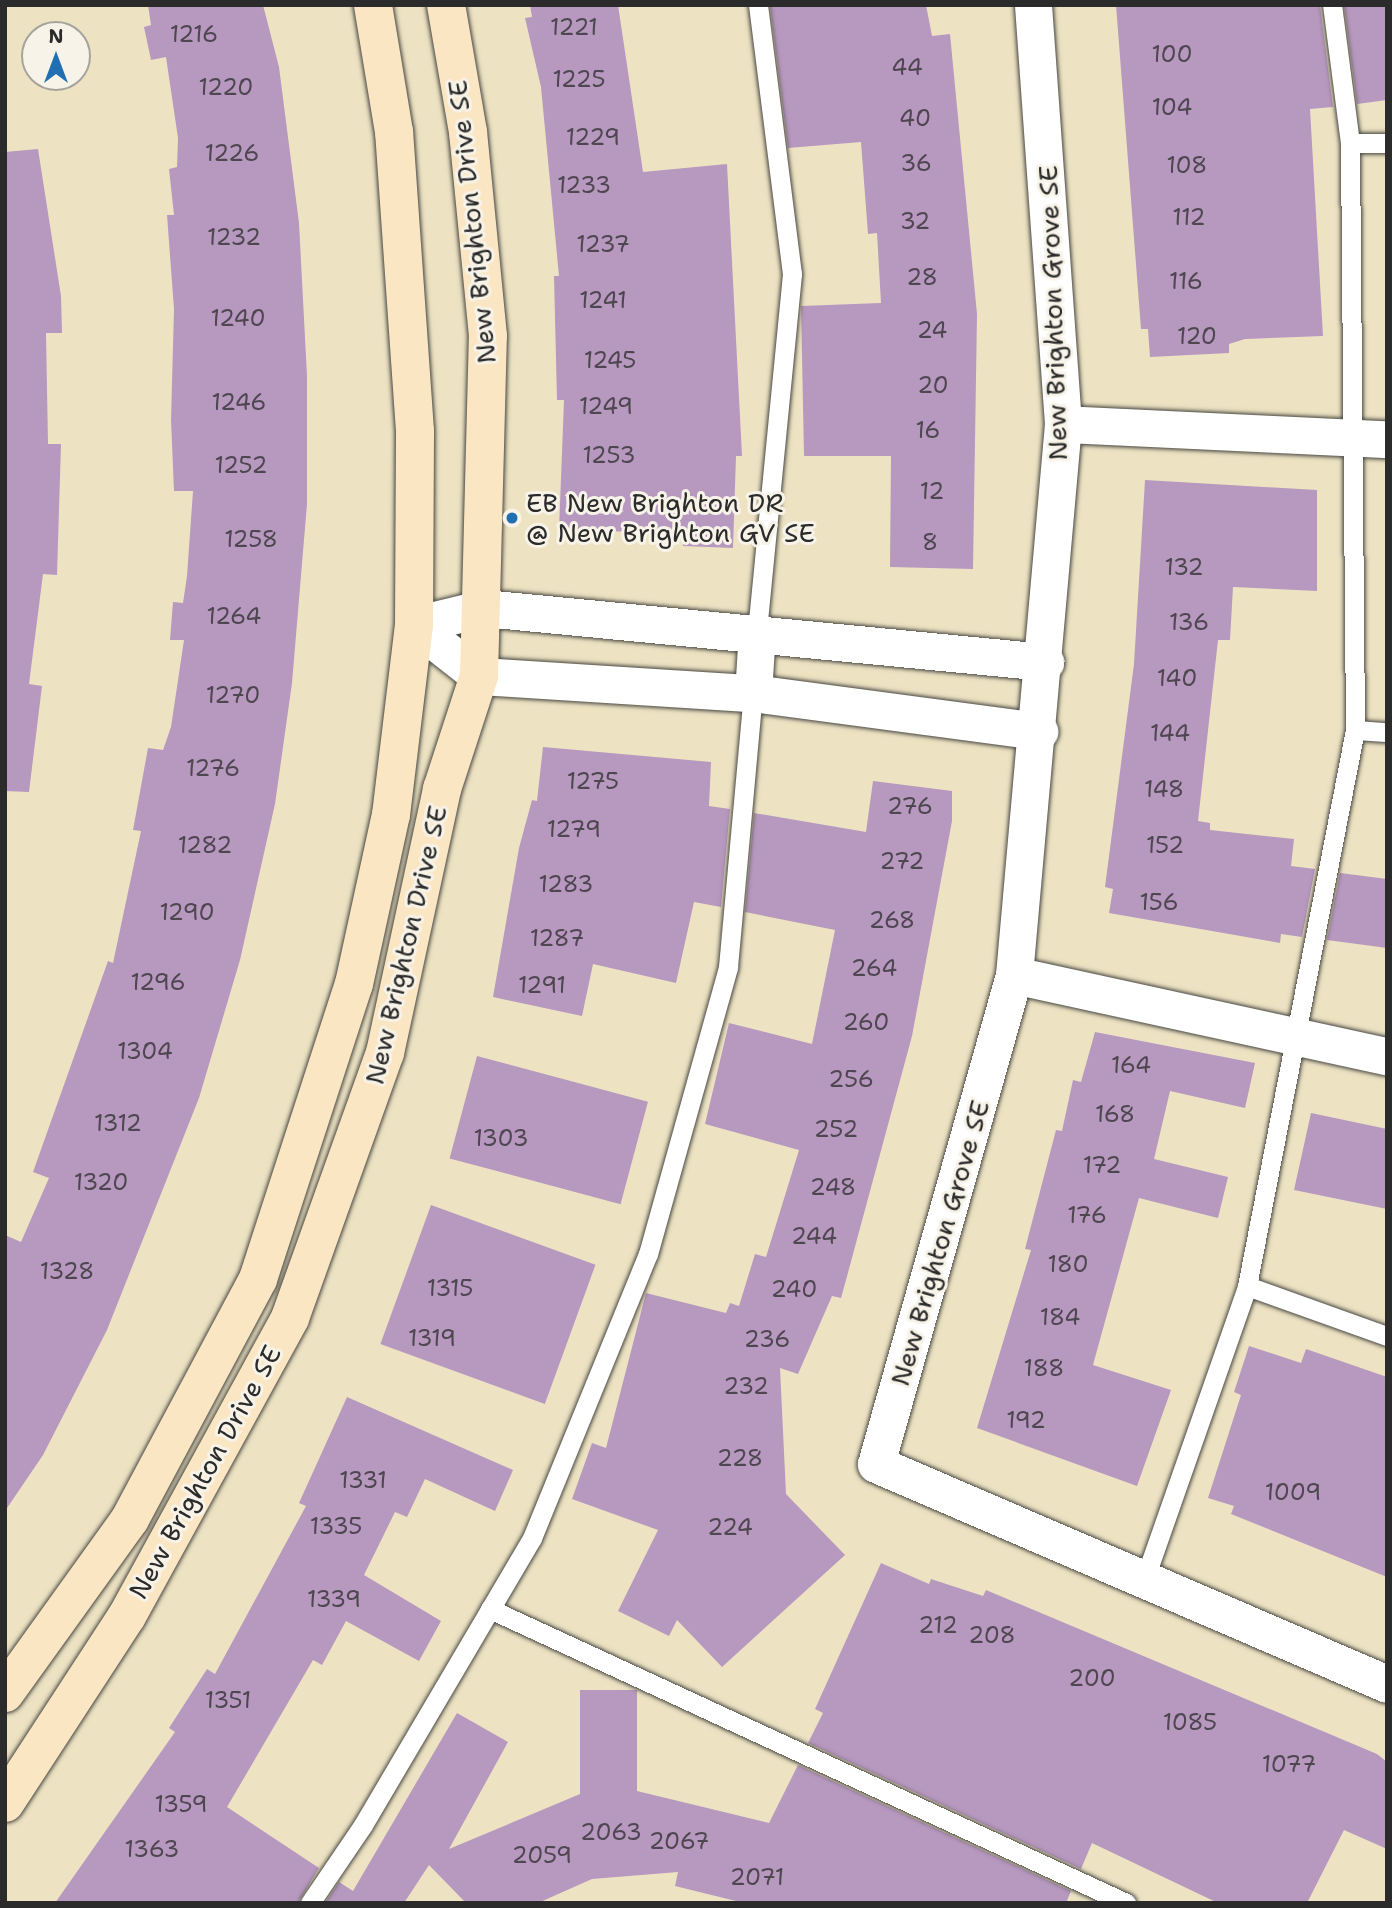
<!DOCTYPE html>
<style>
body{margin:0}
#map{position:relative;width:1392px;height:1908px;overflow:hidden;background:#ede3c3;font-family:"Shantell Sans",sans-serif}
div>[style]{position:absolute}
.building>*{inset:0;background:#b798bf;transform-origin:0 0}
.roads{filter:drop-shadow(0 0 2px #484742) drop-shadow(0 0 2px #484742)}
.lane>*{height:19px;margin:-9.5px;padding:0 9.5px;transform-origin:9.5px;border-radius:9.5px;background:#fff}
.street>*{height:37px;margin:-18.5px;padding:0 18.5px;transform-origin:18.5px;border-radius:18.5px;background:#fff}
.secondary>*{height:38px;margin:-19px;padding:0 19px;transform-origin:19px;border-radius:19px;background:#fbe6c4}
.dots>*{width:19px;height:19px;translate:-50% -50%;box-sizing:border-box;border:4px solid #f7f3e8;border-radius:50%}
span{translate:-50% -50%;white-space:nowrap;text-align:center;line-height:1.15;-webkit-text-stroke:6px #f7f3e8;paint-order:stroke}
.number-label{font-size:23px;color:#4e4650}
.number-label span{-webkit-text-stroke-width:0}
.street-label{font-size:26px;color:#2b2b2b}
.poi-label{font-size:26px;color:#2b2b2b}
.left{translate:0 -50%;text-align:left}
.frame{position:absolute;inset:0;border:7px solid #2b2b2b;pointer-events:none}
.north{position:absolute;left:21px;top:21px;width:70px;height:70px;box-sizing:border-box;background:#f7f3e8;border:2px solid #a5a39c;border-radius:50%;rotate:0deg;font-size:19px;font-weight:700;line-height:28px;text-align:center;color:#2b2b2b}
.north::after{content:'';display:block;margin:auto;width:24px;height:32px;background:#1f6fb2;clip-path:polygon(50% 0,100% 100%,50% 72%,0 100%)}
</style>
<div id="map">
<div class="building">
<i style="clip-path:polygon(148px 5px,263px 5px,279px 67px,299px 223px,307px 376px,307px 504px,292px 683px,275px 804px,240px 960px,199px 1098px,107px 1330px,43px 1455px,5px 1511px,5px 1235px,21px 1242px,49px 1178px,33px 1172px,108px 961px,113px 963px,141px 831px,133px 830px,148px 748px,163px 750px,171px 727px,184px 640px,170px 640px,173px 602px,183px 603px,187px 576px,193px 491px,174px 491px,171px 420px,174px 309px,167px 215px,174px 215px,169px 169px,177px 167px,178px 138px,166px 57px,151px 60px,144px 27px,151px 25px)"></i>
<i style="clip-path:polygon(530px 5px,618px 5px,643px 172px,727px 164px,742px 456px,736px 456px,733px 548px,683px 546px,683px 533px,559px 530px,564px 400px,557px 400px,554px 276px,559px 276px,541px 87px,525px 18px,532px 17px)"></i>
<i style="clip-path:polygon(770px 5px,926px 5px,932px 36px,950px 34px,977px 314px,973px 569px,890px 567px,891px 456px,804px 456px,801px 306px,881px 303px,877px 233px,868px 234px,861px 142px,788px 148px)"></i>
<i style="clip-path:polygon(1116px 5px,1320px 5px,1333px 107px,1310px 109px,1323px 336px,1245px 339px,1229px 344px,1229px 353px,1150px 357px,1148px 329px,1141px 329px)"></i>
<i style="clip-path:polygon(1344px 5px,1387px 5px,1387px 100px,1357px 104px)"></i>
<i style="clip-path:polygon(38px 149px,61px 296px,62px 333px,46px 333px,48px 444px,61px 444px,57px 575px,43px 574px,29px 684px,42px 686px,29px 792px,5px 791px,5px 152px)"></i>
<i style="clip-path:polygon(1145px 480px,1317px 490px,1317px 591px,1233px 587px,1230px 640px,1218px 640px,1198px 821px,1210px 823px,1210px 830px,1294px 839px,1291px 866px,1315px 869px,1302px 937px,1281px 934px,1280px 943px,1109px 913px,1113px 889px,1105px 887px,1134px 664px)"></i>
<i style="clip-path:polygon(543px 747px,711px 762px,709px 806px,730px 809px,721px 907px,694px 902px,676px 983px,593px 964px,582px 1016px,493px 997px,519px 848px,532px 800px,537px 801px)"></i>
<i style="clip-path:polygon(873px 781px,952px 791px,952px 821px,912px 1036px,846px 1280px,841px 1298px,832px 1296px,798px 1374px,780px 1368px,786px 1494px,845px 1555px,722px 1667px,677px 1620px,669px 1636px,618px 1611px,658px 1530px,572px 1499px,592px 1443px,606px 1448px,646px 1293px,726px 1313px,730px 1303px,739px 1306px,755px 1254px,766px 1257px,799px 1150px,705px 1124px,729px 1023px,812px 1044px,835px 930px,745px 912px,754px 813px,866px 832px)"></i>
<i style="clip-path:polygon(1340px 873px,1387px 879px,1387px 948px,1327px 940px)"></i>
<i style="clip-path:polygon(1095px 1032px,1255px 1063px,1245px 1108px,1170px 1091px,1154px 1159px,1228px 1177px,1218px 1218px,1139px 1198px,1093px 1365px,1171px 1390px,1137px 1486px,977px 1428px,1031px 1250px,1025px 1249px,1056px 1130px,1062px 1131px,1073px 1080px,1081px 1082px)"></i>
<i style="left:477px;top:1056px;width:177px;height:106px;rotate:15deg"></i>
<i style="clip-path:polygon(1311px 1113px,1387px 1129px,1387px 1209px,1294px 1190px)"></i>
<i style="left:431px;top:1205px;width:175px;height:148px;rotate:20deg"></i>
<i style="clip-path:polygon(1249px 1346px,1301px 1363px,1306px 1349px,1387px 1377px,1387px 1577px,1231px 1514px,1234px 1506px,1208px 1498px,1241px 1395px,1234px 1392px)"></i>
<i style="clip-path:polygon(347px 1397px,513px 1470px,495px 1511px,425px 1479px,407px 1517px,395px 1512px,364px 1575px,441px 1621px,419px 1661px,346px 1621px,322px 1665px,313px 1660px,227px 1807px,319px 1868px,298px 1903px,55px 1903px,175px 1732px,169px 1728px,207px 1669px,215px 1674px,306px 1506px,299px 1503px)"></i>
<i style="clip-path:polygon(881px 1563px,929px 1584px,931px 1579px,983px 1596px,986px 1590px,1377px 1754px,1387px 1762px,1387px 1849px,1344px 1830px,1307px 1903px,1218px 1903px,1092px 1843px,1081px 1869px,808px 1743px,823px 1713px,815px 1709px)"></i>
<i style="clip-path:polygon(580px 1690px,637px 1690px,637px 1791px,769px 1823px,798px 1765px,1071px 1891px,1066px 1903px,744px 1903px,675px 1886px,678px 1872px,592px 1879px,538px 1903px,466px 1903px,429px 1865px,404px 1903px,325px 1903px,339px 1882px,353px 1891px,457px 1713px,508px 1742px,449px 1849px,580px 1794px)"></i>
</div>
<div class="roads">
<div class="lane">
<i style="left:1350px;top:143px;width:37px"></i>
<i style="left:757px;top:631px;width:359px;rotate:-84.4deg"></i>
<i style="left:792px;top:274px;width:271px;rotate:-97.2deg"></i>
<i style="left:1355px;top:730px;width:32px;rotate:4deg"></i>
<i style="left:1247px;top:1286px;width:149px;rotate:19.7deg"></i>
<i style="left:1145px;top:1578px;width:309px;rotate:-70.7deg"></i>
<i style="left:1247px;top:1286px;width:566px;rotate:-79.01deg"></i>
<i style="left:1355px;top:730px;width:587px;rotate:-90.49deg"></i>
<i style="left:1350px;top:143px;width:139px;rotate:-97.4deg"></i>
<i style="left:490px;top:1609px;width:701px;rotate:24.81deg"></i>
<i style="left:310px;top:1903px;width:94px;rotate:-55.8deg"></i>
<i style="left:363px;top:1825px;width:333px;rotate:-59.5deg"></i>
<i style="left:532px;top:1538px;width:307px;rotate:-67.8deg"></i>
<i style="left:648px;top:1254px;width:298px;rotate:-74.4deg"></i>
<i style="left:728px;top:967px;width:275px;rotate:-84.8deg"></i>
</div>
<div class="street">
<i style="left:1033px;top:5px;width:420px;rotate:85.9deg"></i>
<i style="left:1063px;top:424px;width:553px;rotate:95.08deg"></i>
<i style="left:1014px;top:975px;width:508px;rotate:105.76deg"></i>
<i style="left:876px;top:1464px;width:556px;rotate:23.29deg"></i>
<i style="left:1063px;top:424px;width:324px;rotate:2.7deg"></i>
<i style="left:414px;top:625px;width:83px;rotate:38.1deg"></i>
<i style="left:479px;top:676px;width:275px;rotate:3.6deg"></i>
<i style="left:753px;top:693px;width:289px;rotate:7.6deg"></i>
<i style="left:414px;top:625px;width:72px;rotate:-13.7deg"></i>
<i style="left:484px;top:608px;width:564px;rotate:5.5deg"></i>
<i style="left:753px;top:693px;width:62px;rotate:-86.3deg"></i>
<i style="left:1014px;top:975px;width:382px;rotate:12.3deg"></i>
</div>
<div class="secondary">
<i style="left:5px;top:1693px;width:214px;rotate:-54.3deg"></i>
<i style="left:130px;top:1519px;width:272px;rotate:-61.9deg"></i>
<i style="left:258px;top:1279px;width:310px;rotate:-72deg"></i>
<i style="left:354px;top:984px;width:173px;rotate:-77.7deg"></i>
<i style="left:391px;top:815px;width:191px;rotate:-83.1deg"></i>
<i style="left:414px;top:625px;width:194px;rotate:-89.7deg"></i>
<i style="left:415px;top:431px;width:300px;rotate:-94deg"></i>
<i style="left:394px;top:132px;width:129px;rotate:-99.4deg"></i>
<i style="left:5px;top:1803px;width:223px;rotate:-56.9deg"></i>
<i style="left:127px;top:1616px;width:340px;rotate:-61.3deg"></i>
<i style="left:290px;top:1318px;width:282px;rotate:-70.3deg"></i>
<i style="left:385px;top:1053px;width:270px;rotate:-77.8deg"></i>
<i style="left:442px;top:789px;width:119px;rotate:-71.9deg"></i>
<i style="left:479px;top:676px;width:340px;rotate:-88.5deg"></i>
<i style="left:488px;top:336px;width:205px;rotate:-95.6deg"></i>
<i style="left:468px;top:132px;width:129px;rotate:-99.8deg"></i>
</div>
</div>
<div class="dots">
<i style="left:512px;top:518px;background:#1f6fb2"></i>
</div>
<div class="number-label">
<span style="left:574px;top:27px">1221</span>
<span style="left:194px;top:34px">1216</span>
<span style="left:1172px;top:54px">100</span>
<span style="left:907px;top:67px">44</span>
<span style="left:579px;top:79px">1225</span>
<span style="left:226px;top:87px">1220</span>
<span style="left:1172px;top:107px">104</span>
<span style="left:915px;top:118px">40</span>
<span style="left:593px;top:137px">1229</span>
<span style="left:232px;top:153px">1226</span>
<span style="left:916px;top:163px">36</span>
<span style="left:1187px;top:165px">108</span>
<span style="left:584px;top:185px">1233</span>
<span style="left:1189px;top:217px">112</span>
<span style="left:915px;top:221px">32</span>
<span style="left:234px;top:237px">1232</span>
<span style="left:603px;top:244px">1237</span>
<span style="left:922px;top:277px">28</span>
<span style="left:1186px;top:281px">116</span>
<span style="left:603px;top:300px">1241</span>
<span style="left:238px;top:318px">1240</span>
<span style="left:932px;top:330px">24</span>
<span style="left:1197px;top:336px">120</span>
<span style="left:610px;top:360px">1245</span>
<span style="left:933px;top:385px">20</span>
<span style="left:239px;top:402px">1246</span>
<span style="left:606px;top:406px">1249</span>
<span style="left:928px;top:430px">16</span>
<span style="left:609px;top:455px">1253</span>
<span style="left:241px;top:465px">1252</span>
<span style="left:932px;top:491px">12</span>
<span style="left:251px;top:539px">1258</span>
<span style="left:930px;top:542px">8</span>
<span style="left:1184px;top:567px">132</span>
<span style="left:234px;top:616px">1264</span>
<span style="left:1189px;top:622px">136</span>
<span style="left:1177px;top:678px">140</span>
<span style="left:233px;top:695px">1270</span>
<span style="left:1170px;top:733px">144</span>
<span style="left:213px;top:768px">1276</span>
<span style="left:593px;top:781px">1275</span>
<span style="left:1164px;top:789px">148</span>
<span style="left:910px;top:806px">276</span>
<span style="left:574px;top:829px">1279</span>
<span style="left:205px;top:845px">1282</span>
<span style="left:1165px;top:845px">152</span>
<span style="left:902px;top:861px">272</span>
<span style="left:566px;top:884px">1283</span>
<span style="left:1159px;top:902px">156</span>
<span style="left:187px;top:912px">1290</span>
<span style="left:892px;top:920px">268</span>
<span style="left:557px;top:938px">1287</span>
<span style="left:874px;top:968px">264</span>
<span style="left:158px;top:982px">1296</span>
<span style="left:542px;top:985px">1291</span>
<span style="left:866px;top:1022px">260</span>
<span style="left:145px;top:1051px">1304</span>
<span style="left:1131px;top:1065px">164</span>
<span style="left:851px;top:1079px">256</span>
<span style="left:1115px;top:1114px">168</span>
<span style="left:118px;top:1123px">1312</span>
<span style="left:836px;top:1129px">252</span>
<span style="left:501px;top:1138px">1303</span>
<span style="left:1102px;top:1165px">172</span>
<span style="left:101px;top:1182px">1320</span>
<span style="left:833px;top:1187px">248</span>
<span style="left:1087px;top:1215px">176</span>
<span style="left:814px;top:1236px">244</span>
<span style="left:1068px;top:1264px">180</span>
<span style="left:67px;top:1271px">1328</span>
<span style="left:450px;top:1288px">1315</span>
<span style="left:794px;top:1289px">240</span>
<span style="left:1060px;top:1317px">184</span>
<span style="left:432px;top:1338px">1319</span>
<span style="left:767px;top:1339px">236</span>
<span style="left:1044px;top:1368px">188</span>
<span style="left:746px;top:1386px">232</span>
<span style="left:1026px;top:1420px">192</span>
<span style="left:740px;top:1458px">228</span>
<span style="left:363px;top:1480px">1331</span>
<span style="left:1293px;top:1492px">1009</span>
<span style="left:336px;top:1526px">1335</span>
<span style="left:730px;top:1527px">224</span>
<span style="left:334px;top:1599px">1339</span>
<span style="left:938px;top:1625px">212</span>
<span style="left:992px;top:1635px">208</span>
<span style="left:1092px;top:1678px">200</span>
<span style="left:228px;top:1700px">1351</span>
<span style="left:1190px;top:1722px">1085</span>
<span style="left:1289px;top:1764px">1077</span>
<span style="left:181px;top:1804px">1359</span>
<span style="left:611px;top:1832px">2063</span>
<span style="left:679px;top:1841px">2067</span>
<span style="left:152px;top:1849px">1363</span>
<span style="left:542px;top:1855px">2059</span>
<span style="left:757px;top:1877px">2071</span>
</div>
<div class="street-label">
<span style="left:472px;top:222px;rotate:-96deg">New Brighton Drive SE</span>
<span style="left:1053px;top:313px;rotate:-92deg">New Brighton Grove SE</span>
<span style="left:406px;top:945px;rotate:-77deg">New Brighton Drive SE</span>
<span style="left:940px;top:1243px;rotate:-74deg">New Brighton Grove SE</span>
<span style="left:205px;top:1472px;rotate:-61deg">New Brighton Drive SE</span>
</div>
<div class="poi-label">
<span class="left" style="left:526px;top:518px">EB New Brighton DR<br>@ New Brighton GV SE</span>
</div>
<div class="frame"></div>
<div class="north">N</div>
</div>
